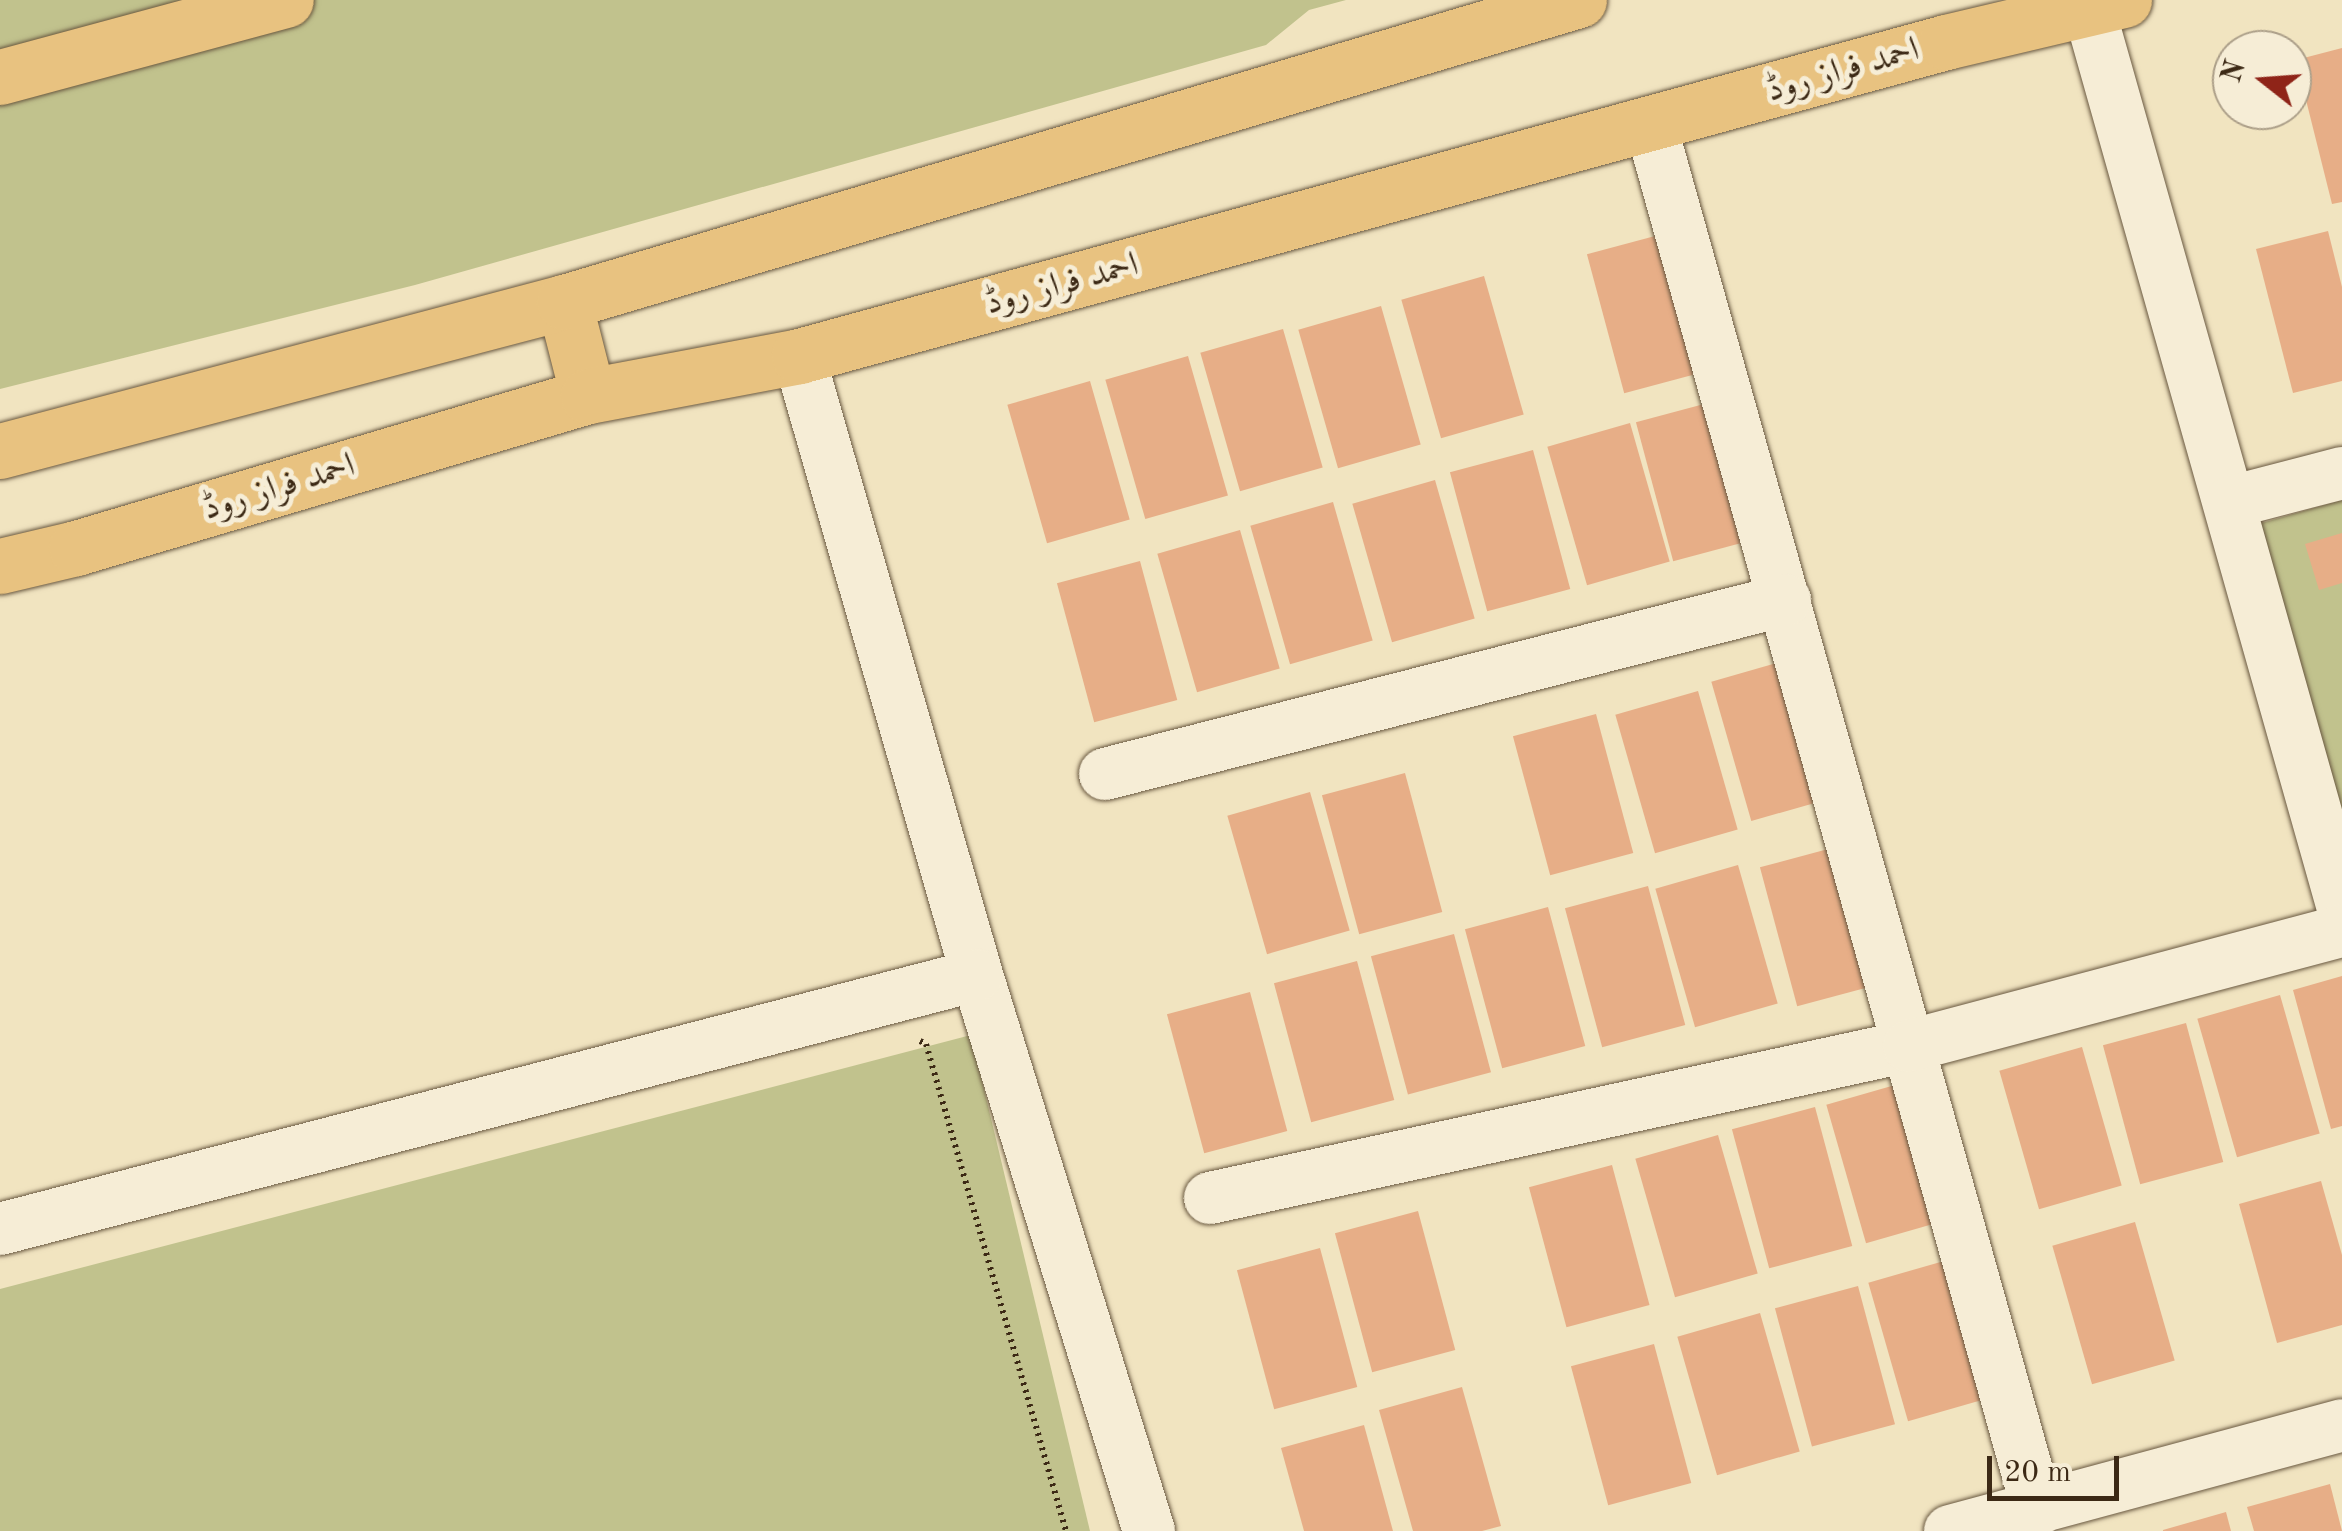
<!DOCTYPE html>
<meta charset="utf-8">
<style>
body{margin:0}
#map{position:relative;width:2342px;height:1531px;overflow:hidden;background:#f1e4c0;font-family:"Old Standard TT",Amiri,serif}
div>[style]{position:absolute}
.green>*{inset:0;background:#c1c28d}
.building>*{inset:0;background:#e7ae87;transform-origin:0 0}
.path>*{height:6px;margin-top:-3px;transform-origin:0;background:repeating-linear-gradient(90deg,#3c2915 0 2.5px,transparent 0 7.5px)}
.roads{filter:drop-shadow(0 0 2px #695840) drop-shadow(0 0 2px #695840)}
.minor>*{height:52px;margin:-26px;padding:0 26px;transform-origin:26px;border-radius:26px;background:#f6edd6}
.major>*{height:55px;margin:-27.5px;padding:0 27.5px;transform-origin:27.5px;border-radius:27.5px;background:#e8c280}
span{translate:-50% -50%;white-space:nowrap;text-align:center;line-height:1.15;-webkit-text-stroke:10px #f6edd6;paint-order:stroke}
.street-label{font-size:35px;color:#3c2915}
.north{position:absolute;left:2212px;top:30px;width:100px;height:100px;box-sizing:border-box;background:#f6edd6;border:2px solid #ac9f89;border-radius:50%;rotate:287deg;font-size:28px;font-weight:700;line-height:40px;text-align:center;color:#3c2915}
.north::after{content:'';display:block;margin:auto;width:35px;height:45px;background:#8f2418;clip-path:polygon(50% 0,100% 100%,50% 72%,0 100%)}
.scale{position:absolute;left:1987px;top:1456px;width:132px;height:45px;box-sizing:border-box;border:5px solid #3c2915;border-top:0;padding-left:12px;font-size:30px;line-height:35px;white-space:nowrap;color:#3c2915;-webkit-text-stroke:8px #f6edd6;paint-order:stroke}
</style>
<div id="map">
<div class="green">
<i style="clip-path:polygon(0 0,1346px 0,1309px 10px,1266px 45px,415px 285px,0 389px)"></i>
<i style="clip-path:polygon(2342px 500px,2342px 841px,2251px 526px)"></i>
<i style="clip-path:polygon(971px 1035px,1090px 1531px,0 1531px,0 1289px)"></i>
</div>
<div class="building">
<i style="clip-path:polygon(2342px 48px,2342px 202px,2332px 204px,2296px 60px)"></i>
<i style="clip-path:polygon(2328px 231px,2342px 287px,2342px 381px,2293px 393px,2256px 249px)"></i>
<i style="left:1670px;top:232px;width:144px;height:86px;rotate:75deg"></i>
<i style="left:1484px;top:276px;width:144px;height:86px;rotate:74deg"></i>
<i style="left:1381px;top:306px;width:144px;height:86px;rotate:74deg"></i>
<i style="left:1283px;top:329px;width:144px;height:86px;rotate:74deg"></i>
<i style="left:1188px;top:356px;width:145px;height:86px;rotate:74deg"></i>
<i style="left:1090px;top:381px;width:144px;height:86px;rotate:74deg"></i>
<i style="left:1719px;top:400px;width:144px;height:86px;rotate:75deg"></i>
<i style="left:1630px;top:423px;width:144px;height:86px;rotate:74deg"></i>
<i style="left:1533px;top:450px;width:144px;height:86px;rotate:75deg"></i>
<i style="left:1435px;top:480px;width:144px;height:86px;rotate:74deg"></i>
<i style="left:1333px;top:502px;width:144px;height:86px;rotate:74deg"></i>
<i style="left:1240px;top:530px;width:144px;height:86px;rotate:74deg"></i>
<i style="clip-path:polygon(2342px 533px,2342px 583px,2319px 590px,2305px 544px)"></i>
<i style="left:1140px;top:561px;width:144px;height:86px;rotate:75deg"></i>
<i style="left:1794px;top:658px;width:145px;height:86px;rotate:74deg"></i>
<i style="left:1698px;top:691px;width:144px;height:86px;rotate:74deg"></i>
<i style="left:1596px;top:714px;width:144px;height:86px;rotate:75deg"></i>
<i style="left:1405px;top:773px;width:144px;height:86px;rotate:75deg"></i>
<i style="left:1310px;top:792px;width:144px;height:86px;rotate:74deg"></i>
<i style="left:1843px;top:845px;width:144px;height:86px;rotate:75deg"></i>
<i style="left:1738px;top:865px;width:144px;height:86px;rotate:74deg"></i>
<i style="left:1648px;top:886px;width:144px;height:86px;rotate:75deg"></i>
<i style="left:1548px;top:907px;width:144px;height:86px;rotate:75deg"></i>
<i style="left:1454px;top:934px;width:143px;height:86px;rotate:75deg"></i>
<i style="left:1357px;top:961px;width:144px;height:86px;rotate:75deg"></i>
<i style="clip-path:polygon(2342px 976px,2342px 1126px,2331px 1129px,2293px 990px)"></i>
<i style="left:1250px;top:992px;width:144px;height:86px;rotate:75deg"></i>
<i style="left:2280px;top:995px;width:144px;height:86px;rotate:74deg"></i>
<i style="left:2186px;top:1023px;width:144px;height:86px;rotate:75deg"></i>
<i style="left:2082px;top:1047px;width:144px;height:86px;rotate:74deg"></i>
<i style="left:1909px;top:1081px;width:144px;height:86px;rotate:74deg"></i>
<i style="left:1815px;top:1107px;width:144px;height:86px;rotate:75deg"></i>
<i style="left:1718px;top:1135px;width:144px;height:86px;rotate:74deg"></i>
<i style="left:1612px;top:1165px;width:145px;height:86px;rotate:75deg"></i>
<i style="clip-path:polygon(2321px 1181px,2342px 1255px,2342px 1325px,2277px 1343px,2239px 1204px)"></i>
<i style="left:1418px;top:1211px;width:144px;height:86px;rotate:75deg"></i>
<i style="left:2135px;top:1222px;width:144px;height:86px;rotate:74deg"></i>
<i style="left:1320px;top:1248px;width:144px;height:86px;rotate:75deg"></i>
<i style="left:1951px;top:1259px;width:144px;height:86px;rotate:74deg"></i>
<i style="left:1858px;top:1286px;width:143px;height:86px;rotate:75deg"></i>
<i style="left:1760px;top:1313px;width:144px;height:86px;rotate:74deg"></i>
<i style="left:1654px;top:1344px;width:144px;height:86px;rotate:75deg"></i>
<i style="clip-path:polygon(1462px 1387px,1501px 1526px,1482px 1531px,1413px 1531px,1379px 1410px)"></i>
<i style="clip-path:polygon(1364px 1425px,1393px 1531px,1304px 1531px,1281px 1448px)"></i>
<i style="clip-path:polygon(2330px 1484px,2342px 1531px,2254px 1531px,2247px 1507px)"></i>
<i style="clip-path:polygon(2226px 1512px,2231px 1531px,2163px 1531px,2163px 1530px)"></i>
</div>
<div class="path">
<i style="left:920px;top:1041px;width:7px;rotate:27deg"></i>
<i style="left:926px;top:1044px;width:507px;rotate:73.96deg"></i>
</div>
<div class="roads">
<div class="minor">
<i style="left:2089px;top:9px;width:931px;rotate:74.23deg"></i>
<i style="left:1651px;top:126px;width:1437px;rotate:74.38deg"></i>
<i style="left:799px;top:356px;width:644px;rotate:73.96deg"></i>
<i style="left:977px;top:975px;width:582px;rotate:72.81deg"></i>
<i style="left:2231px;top:502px;width:115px;rotate:-14.6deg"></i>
<i style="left:1105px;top:774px;width:702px;rotate:-14.35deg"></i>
<i style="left:1210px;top:1198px;width:715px;rotate:-12.27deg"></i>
<i style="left:1909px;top:1046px;width:448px;rotate:-14.9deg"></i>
<i style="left:0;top:1229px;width:1009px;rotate:-14.57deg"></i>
<i style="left:1950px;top:1531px;width:406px;rotate:-15.1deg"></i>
</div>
<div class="major">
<i style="left:0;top:77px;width:296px;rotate:-15.1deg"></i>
<i style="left:564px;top:302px;width:97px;rotate:75.7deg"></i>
<i style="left:0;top:451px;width:583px;rotate:-14.8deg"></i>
<i style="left:564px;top:302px;width:1059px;rotate:-16.57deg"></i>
<i style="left:0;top:566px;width:78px;rotate:-13.3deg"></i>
<i style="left:76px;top:548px;width:534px;rotate:-16.53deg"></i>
<i style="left:588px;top:396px;width:215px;rotate:-10.7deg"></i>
<i style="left:799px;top:356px;width:1189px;rotate:-15.31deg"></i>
<i style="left:1946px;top:42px;width:183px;rotate:-13.3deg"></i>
</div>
</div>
<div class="street-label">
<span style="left:1843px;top:71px;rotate:-16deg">احمد فراز روڈ</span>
<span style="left:1062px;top:285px;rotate:-15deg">احمد فراز روڈ</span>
<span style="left:279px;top:488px;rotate:-17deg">احمد فراز روڈ</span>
</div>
<div class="north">N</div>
<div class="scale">20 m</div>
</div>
